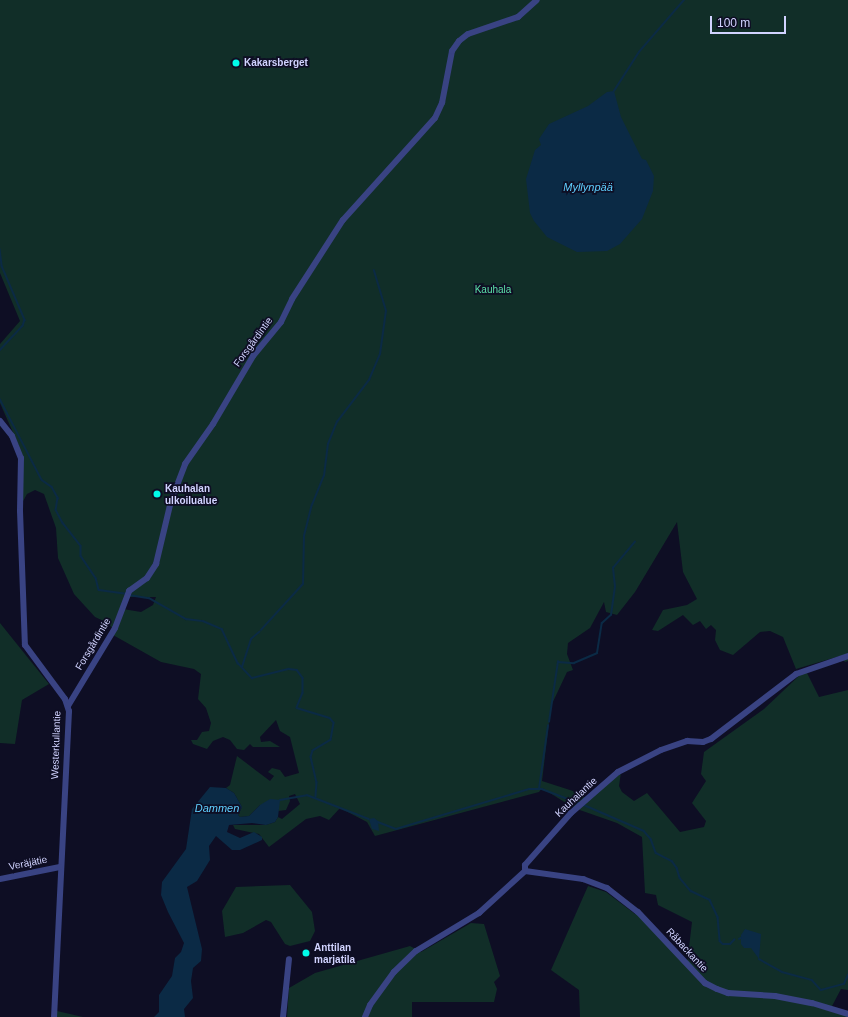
<!DOCTYPE html>
<meta charset="utf-8">
<style>
body{margin:0}
#map{position:relative;width:848px;height:1017px;overflow:hidden;background:#0e0e24;font-family:Helvetica,sans-serif}
div>[style]{position:absolute}
.green>*{inset:0;background:#112e28}
.water>*{inset:0;background:#0b2a45}
.stream>*{height:1.5px;margin:-0.75px;padding:0 0.75px;transform-origin:0.75px;border-radius:0.75px;background:#0b2a45}
.minor>*{height:6px;margin:-3px;padding:0 3px;transform-origin:3px;border-radius:3px;background:#394383}
.dots>*{width:11px;height:11px;translate:-50% -50%;box-sizing:border-box;border:2px solid #0e0e24;border-radius:50%}
span{translate:-50% -50%;white-space:nowrap;text-align:center;line-height:1.15;-webkit-text-stroke:3.5px #0e0e24;paint-order:stroke}
.poi-label{font-size:10px;color:#d1d3ff;font-weight:700}
.left{translate:0 -50%;text-align:left}
.park-label{font-size:10px;color:#5ce0a8}
.street-label{font-size:10px;color:#d1d3ff}
.water-label{font-size:11px;color:#5fd0ff;font-style:italic}
.scale{position:absolute;left:710px;top:16px;width:76px;height:18px;box-sizing:border-box;border:2px solid #d1d3ff;border-top:0;padding-left:5px;font-size:12px;line-height:14px;white-space:nowrap;color:#d1d3ff;-webkit-text-stroke:3px #0e0e24;paint-order:stroke}
</style>
<div id="map">
<div class="green">
<i style="clip-path:polygon(0 0,848px 0,848px 661px,845px 662px,840px 656px,796px 669px,783px 637px,770px 631px,760px 632px,733px 655px,720px 650px,715px 640px,716px 630px,711px 625px,706px 629px,700px 621px,693px 625px,683px 615px,658px 631px,652px 630px,663px 610px,687px 605px,697px 599px,683px 572px,677px 522px,635px 592px,617px 615px,606px 612px,604px 602px,590px 628px,568px 643px,567px 654px,573px 670px,567px 672px,551px 706px,542px 781px,573px 791px,588px 799px,621px 772px,619px 786px,622px 792px,634px 801px,647px 793px,680px 832px,704px 827px,706px 821px,692px 803px,706px 781px,701px 774px,704px 752px,764px 709px,802px 673px,806px 671px,819px 697px,848px 690px,848px 990px,841px 989px,831px 1008px,848px 1014px,848px 1017px,580px 1017px,579px 990px,551px 970px,588px 886px,606px 892px,635px 914px,638px 912px,687px 964px,692px 922px,658px 905px,656px 895px,645px 893px,642px 837px,617px 823px,574px 808px,542px 788px,539px 792px,375px 836px,367px 822px,340px 808px,329px 820px,320px 816px,306px 819px,269px 847px,259px 834px,235px 829px,233px 825px,266px 825px,275px 822px,278px 817px,282px 819px,300px 804px,295px 794px,289px 796px,290px 801px,286px 810px,278px 811px,279px 804px,260px 805px,249px 816px,240px 817px,238px 815px,242px 807px,234px 793px,226px 788px,230px 785px,237px 756px,270px 781px,274px 776px,268px 772px,272px 768px,280px 770px,285px 777px,299px 773px,290px 737px,280px 731px,276px 720px,260px 737px,261px 742px,270px 741px,280px 747px,253px 747px,250px 744px,244px 750px,237px 749px,230px 740px,223px 737px,213px 741px,207px 749px,193px 744px,191px 740px,197px 740px,202px 732px,209px 731px,211px 723px,206px 708px,198px 699px,201px 674px,194px 669px,161px 662px,113px 635px,123px 609px,141px 612px,153px 605px,156px 597px,129px 597px,113px 629px,108px 623px,95px 617px,74px 594px,58px 558px,56px 528px,44px 494px,35px 490px,27px 494px,22px 503px,19px 446px,0 403px,0 344px,20px 321px,0 273px)"></i>
<i style="clip-path:polygon(0 623px,49px 684px,22px 700px,15px 744px,0 743px)"></i>
<i style="clip-path:polygon(290px 885px,312px 912px,315px 931px,310px 941px,290px 946px,285px 944px,271px 922px,266px 920px,243px 933px,225px 937px,222px 911px,236px 887px)"></i>
<i style="clip-path:polygon(471px 923px,484px 924px,500px 976px,494px 982px,497px 989px,494px 1002px,412px 1002px,412px 1017px,287px 1017px,289px 988px,315px 973px,410px 946px,421px 952px)"></i>
<i style="clip-path:polygon(57px 1011px,83px 1017px,57px 1017px)"></i>
</div>
<div class="water">
<i style="clip-path:polygon(614px 91px,621px 117px,642px 159px,646px 160px,654px 176px,653px 191px,642px 219px,620px 244px,607px 251px,577px 252px,547px 237px,534px 221px,530px 213px,526px 179px,535px 150px,541px 145px,539px 139px,549px 124px,588px 106px,607px 92px)"></i>
<i style="clip-path:polygon(210px 787px,226px 788px,234px 793px,242px 807px,238px 815px,240px 817px,249px 816px,260px 805px,270px 799px,280px 800px,278px 817px,275px 822px,266px 825px,252px 823px,229px 825px,227px 832px,240px 838px,254px 832px,262px 837px,262px 840px,240px 850px,232px 850px,216px 836px,209px 846px,210px 860px,197px 881px,187px 887px,202px 949px,201px 961px,193px 968px,191px 981px,193px 998px,184px 1009px,185px 1017px,154px 1017px,159px 1012px,159px 995px,172px 976px,175px 958px,181px 952px,184px 943px,168px 912px,161px 895px,162px 882px,186px 849px,192px 809px)"></i>
<i style="clip-path:polygon(374px 818px,378px 821px,379px 831px,372px 829px,369px 819px)"></i>
<i style="clip-path:polygon(745px 929px,761px 934px,759px 959px,751px 948px,744px 948px,741px 944px,741px 935px)"></i>
</div>
<div class="stream">
<i style="left:614px;top:91px;width:46px;rotate:-57.3deg"></i>
<i style="left:639px;top:52px;width:69px;rotate:-49.1deg"></i>
<i style="left:0;top:249px;width:17px;rotate:83deg"></i>
<i style="left:2px;top:266px;width:59px;rotate:66.9deg"></i>
<i style="left:25px;top:320px;width:6px;rotate:108deg"></i>
<i style="left:23px;top:326px;width:34px;rotate:133deg"></i>
<i style="left:0;top:399px;width:91px;rotate:62.6deg"></i>
<i style="left:42px;top:480px;width:12px;rotate:35deg"></i>
<i style="left:52px;top:487px;width:13px;rotate:61deg"></i>
<i style="left:58px;top:498px;width:12px;rotate:99deg"></i>
<i style="left:56px;top:510px;width:15px;rotate:62deg"></i>
<i style="left:63px;top:523px;width:29px;rotate:52deg"></i>
<i style="left:81px;top:546px;width:10px;rotate:90deg"></i>
<i style="left:81px;top:556px;width:27px;rotate:56deg"></i>
<i style="left:96px;top:578px;width:12px;rotate:76deg"></i>
<i style="left:99px;top:590px;width:27px;rotate:8deg"></i>
<i style="left:129px;top:595px;width:20px;rotate:9deg"></i>
<i style="left:149px;top:598px;width:43px;rotate:29.6deg"></i>
<i style="left:186px;top:619px;width:17px;rotate:7deg"></i>
<i style="left:203px;top:621px;width:21px;rotate:23deg"></i>
<i style="left:222px;top:629px;width:38px;rotate:65deg"></i>
<i style="left:238px;top:663px;width:21px;rotate:47deg"></i>
<i style="left:252px;top:678px;width:38px;rotate:-14deg"></i>
<i style="left:289px;top:669px;width:8px;rotate:7deg"></i>
<i style="left:297px;top:670px;width:10px;rotate:53deg"></i>
<i style="left:303px;top:678px;width:15px;rotate:90deg"></i>
<i style="left:303px;top:693px;width:16px;rotate:112deg"></i>
<i style="left:297px;top:708px;width:34px;rotate:17deg"></i>
<i style="left:330px;top:718px;width:6px;rotate:51deg"></i>
<i style="left:334px;top:723px;width:17px;rotate:100deg"></i>
<i style="left:331px;top:740px;width:21px;rotate:149deg"></i>
<i style="left:313px;top:751px;width:6px;rotate:108deg"></i>
<i style="left:311px;top:757px;width:26px;rotate:77deg"></i>
<i style="left:317px;top:782px;width:15px;rotate:94deg"></i>
<i style="left:261px;top:630px;width:62px;rotate:-47.6deg"></i>
<i style="left:303px;top:584px;width:48px;rotate:-88.8deg"></i>
<i style="left:304px;top:536px;width:32px;rotate:-76deg"></i>
<i style="left:312px;top:505px;width:31px;rotate:-68deg"></i>
<i style="left:324px;top:476px;width:32px;rotate:-83deg"></i>
<i style="left:328px;top:444px;width:24px;rotate:-68deg"></i>
<i style="left:337px;top:422px;width:53px;rotate:-52.7deg"></i>
<i style="left:369px;top:380px;width:28px;rotate:-67deg"></i>
<i style="left:380px;top:354px;width:43px;rotate:-82.1deg"></i>
<i style="left:386px;top:311px;width:42px;rotate:-106.7deg"></i>
<i style="left:242px;top:667px;width:29px;rotate:-72deg"></i>
<i style="left:251px;top:639px;width:11px;rotate:-41deg"></i>
<i style="left:549px;top:722px;width:61px;rotate:-81.5deg"></i>
<i style="left:558px;top:662px;width:16px;rotate:4deg"></i>
<i style="left:574px;top:663px;width:25px;rotate:-23deg"></i>
<i style="left:597px;top:653px;width:30px;rotate:-81deg"></i>
<i style="left:602px;top:623px;width:12px;rotate:-42deg"></i>
<i style="left:611px;top:615px;width:28px;rotate:-82deg"></i>
<i style="left:615px;top:587px;width:19px;rotate:-96deg"></i>
<i style="left:613px;top:568px;width:34px;rotate:-50deg"></i>
<i style="left:539px;top:789px;width:64px;rotate:-81.9deg"></i>
<i style="left:280px;top:800px;width:27px;rotate:-10deg"></i>
<i style="left:307px;top:795px;width:66px;rotate:21.2deg"></i>
<i style="left:584px;top:805px;width:65px;rotate:23.4deg"></i>
<i style="left:644px;top:831px;width:11px;rotate:49deg"></i>
<i style="left:651px;top:839px;width:15px;rotate:70deg"></i>
<i style="left:656px;top:853px;width:18px;rotate:27deg"></i>
<i style="left:672px;top:861px;width:9px;rotate:54deg"></i>
<i style="left:677px;top:868px;width:10px;rotate:73deg"></i>
<i style="left:680px;top:878px;width:17px;rotate:50deg"></i>
<i style="left:691px;top:891px;width:21px;rotate:25deg"></i>
<i style="left:710px;top:900px;width:19px;rotate:65deg"></i>
<i style="left:718px;top:917px;width:24px;rotate:85deg"></i>
<i style="left:720px;top:941px;width:4px;rotate:45deg"></i>
<i style="left:723px;top:944px;width:7px"></i>
<i style="left:730px;top:944px;width:6px;rotate:-45deg"></i>
<i style="left:378px;top:822px;width:19px;rotate:21deg"></i>
<i style="left:396px;top:829px;width:139px;rotate:-16.7deg"></i>
<i style="left:529px;top:789px;width:13px"></i>
<i style="left:542px;top:789px;width:40px;rotate:21deg"></i>
<i style="left:739px;top:939px;width:2px;rotate:-27deg"></i>
<i style="left:759px;top:959px;width:26px;rotate:29deg"></i>
<i style="left:782px;top:972px;width:31px;rotate:15deg"></i>
<i style="left:812px;top:980px;width:13px;rotate:48deg"></i>
<i style="left:821px;top:990px;width:24px;rotate:-15deg"></i>
<i style="left:844px;top:984px;width:10px;rotate:-66deg"></i>
</div>
<div class="minor">
<i style="left:0;top:421px;width:19px;rotate:51deg"></i>
<i style="left:12px;top:436px;width:24px;rotate:68deg"></i>
<i style="left:21px;top:458px;width:53px;rotate:91.1deg"></i>
<i style="left:20px;top:511px;width:134px;rotate:87.9deg"></i>
<i style="left:25px;top:645px;width:67px;rotate:53.5deg"></i>
<i style="left:65px;top:699px;width:13px;rotate:72deg"></i>
<i style="left:69px;top:711px;width:306px;rotate:92.8deg"></i>
<i style="left:68px;top:706px;width:91px;rotate:-58.9deg"></i>
<i style="left:115px;top:628px;width:40px;rotate:-69deg"></i>
<i style="left:129px;top:591px;width:22px;rotate:-36deg"></i>
<i style="left:147px;top:578px;width:17px;rotate:-57deg"></i>
<i style="left:156px;top:564px;width:65px;rotate:-76.6deg"></i>
<i style="left:171px;top:501px;width:40px;rotate:-69deg"></i>
<i style="left:185px;top:464px;width:49px;rotate:-55deg"></i>
<i style="left:213px;top:424px;width:79px;rotate:-59.5deg"></i>
<i style="left:253px;top:356px;width:44px;rotate:-50.5deg"></i>
<i style="left:281px;top:322px;width:25px;rotate:-64deg"></i>
<i style="left:292px;top:299px;width:94px;rotate:-57.2deg"></i>
<i style="left:343px;top:220px;width:137px;rotate:-48deg"></i>
<i style="left:435px;top:118px;width:17px;rotate:-65deg"></i>
<i style="left:442px;top:103px;width:53px;rotate:-79.1deg"></i>
<i style="left:452px;top:51px;width:12px;rotate:-55deg"></i>
<i style="left:459px;top:41px;width:11px;rotate:-38deg"></i>
<i style="left:468px;top:34px;width:53px;rotate:-18.8deg"></i>
<i style="left:518px;top:17px;width:25px;rotate:-42deg"></i>
<i style="left:525px;top:871px;width:59px;rotate:7.9deg"></i>
<i style="left:583px;top:879px;width:26px;rotate:21deg"></i>
<i style="left:607px;top:888px;width:39px;rotate:38deg"></i>
<i style="left:638px;top:912px;width:98px;rotate:46.7deg"></i>
<i style="left:705px;top:983px;width:13px;rotate:27deg"></i>
<i style="left:717px;top:989px;width:12px;rotate:20deg"></i>
<i style="left:728px;top:993px;width:47px;rotate:3.7deg"></i>
<i style="left:775px;top:996px;width:38px;rotate:11deg"></i>
<i style="left:812px;top:1003px;width:38px;rotate:17deg"></i>
<i style="left:0;top:879px;width:61px;rotate:-11.3deg"></i>
<i style="left:283px;top:1017px;width:58px;rotate:-84.1deg"></i>
<i style="left:365px;top:1017px;width:13px;rotate:-67deg"></i>
<i style="left:370px;top:1005px;width:41px;rotate:-54deg"></i>
<i style="left:394px;top:972px;width:30px;rotate:-44deg"></i>
<i style="left:416px;top:951px;width:74px;rotate:-31.1deg"></i>
<i style="left:479px;top:913px;width:62px;rotate:-42.4deg"></i>
<i style="left:525px;top:871px;width:6px;rotate:-90deg"></i>
<i style="left:525px;top:865px;width:69px;rotate:-48.5deg"></i>
<i style="left:571px;top:813px;width:62px;rotate:-41.1deg"></i>
<i style="left:618px;top:772px;width:48px;rotate:-27.1deg"></i>
<i style="left:661px;top:750px;width:28px;rotate:-19deg"></i>
<i style="left:687px;top:741px;width:16px;rotate:4deg"></i>
<i style="left:703px;top:742px;width:9px;rotate:-21deg"></i>
<i style="left:711px;top:739px;width:107px;rotate:-37.4deg"></i>
<i style="left:796px;top:674px;width:55px;rotate:-19.1deg"></i>
</div>
<div class="dots">
<i style="left:236px;top:63px;background:#00fcea"></i>
<i style="left:157px;top:494px;background:#00fcea"></i>
<i style="left:306px;top:953px;background:#00fcea"></i>
</div>
<div class="poi-label">
<span class="left" style="left:244px;top:63px">Kakarsberget</span>
<span class="left" style="left:165px;top:494px">Kauhalan<br>ulkoilualue</span>
<span class="left" style="left:314px;top:953px">Anttilan<br>marjatila</span>
</div>
<div class="park-label">
<span style="left:493px;top:290px">Kauhala</span>
</div>
<div class="street-label">
<span style="left:253px;top:342px;rotate:-54deg">Forsgårdintie</span>
<span style="left:93px;top:644px;rotate:-59deg">Forsgårdintie</span>
<span style="left:56px;top:745px;rotate:-88deg">Westerkullantie</span>
<span style="left:576px;top:797px;rotate:-43deg">Kauhalantie</span>
<span style="left:28px;top:863px;rotate:-11deg">Veräjätie</span>
<span style="left:687px;top:950px;rotate:47deg">Råbackantie</span>
</div>
<div class="water-label">
<span style="left:588px;top:187px">Myllynpää</span>
<span style="left:217px;top:808px">Dammen</span>
</div>
<div class="scale">100 m</div>
</div>
